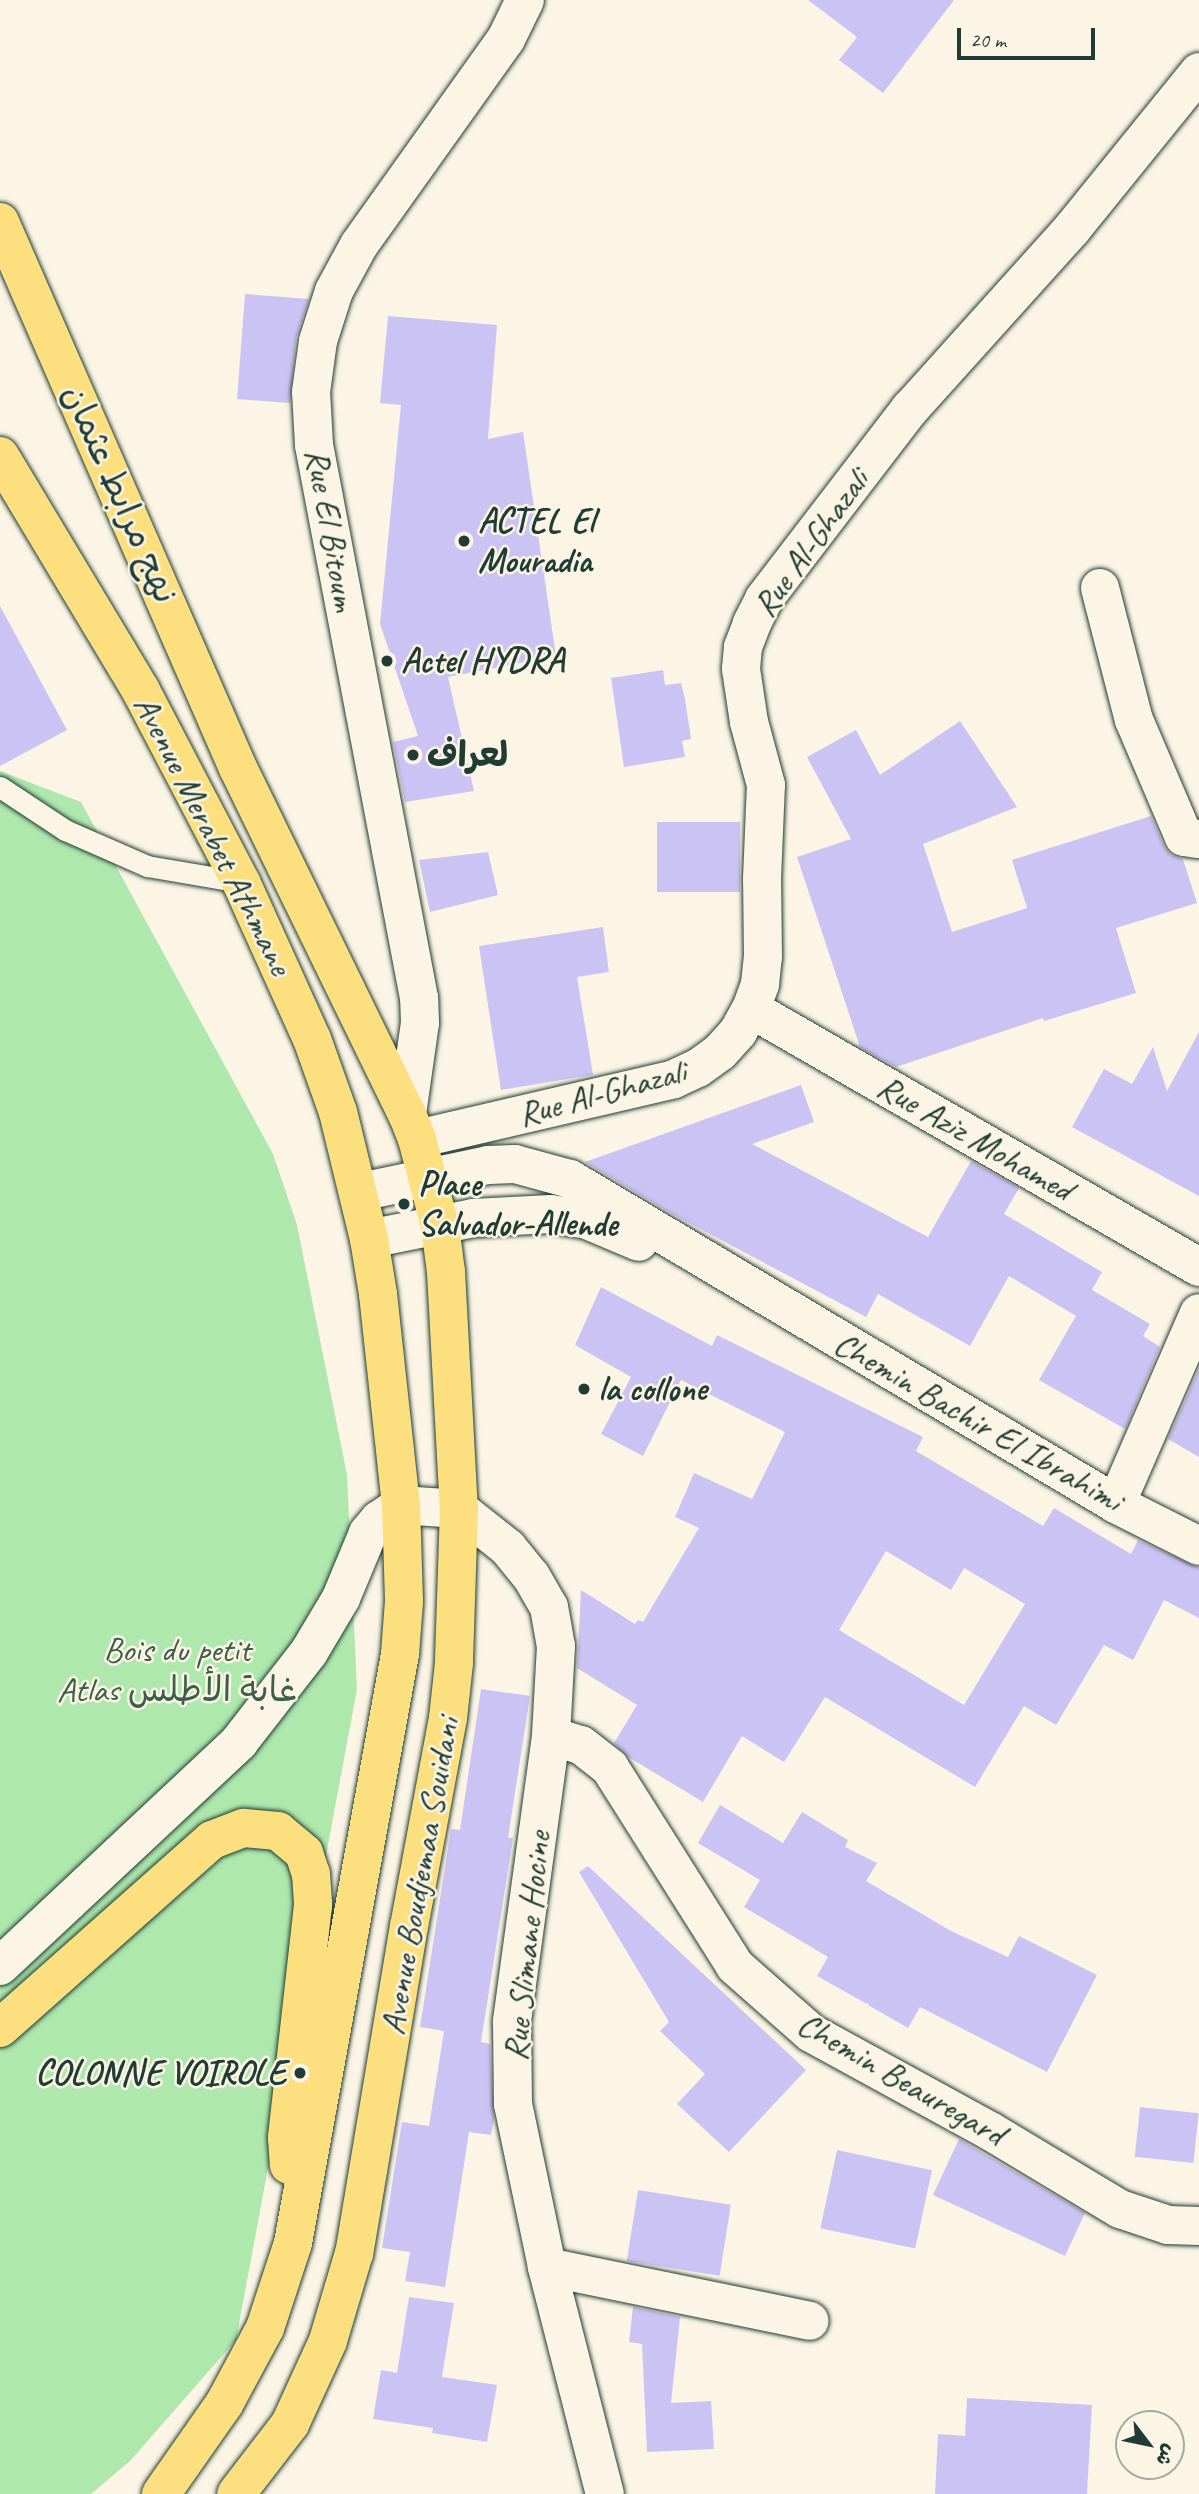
<!DOCTYPE html>
<meta charset="utf-8">
<style>
body{margin:0}
#map{position:relative;width:1199px;height:2494px;overflow:hidden;background:#fcf5e5;font-family:Caveat,"Playpen Sans Arabic",sans-serif}
div>[style]{position:absolute}
.green>*{inset:0;background:#aee8ad}
.building>*{inset:0;background:#ccc3f5;transform-origin:0 0}
.roads{filter:drop-shadow(0 0 2px #1f3d34) drop-shadow(0 0 2px #1f3d34)}
.lane>*{height:21px;margin:-10.5px;padding:0 10.5px;transform-origin:10.5px;border-radius:10.5px;background:#fcf5e5}
.street>*{height:38px;margin:-19px;padding:0 19px;transform-origin:19px;border-radius:19px;background:#fcf5e5}
.secondary>*{height:38px;margin:-19px;padding:0 19px;transform-origin:19px;border-radius:19px;background:#fcf5e5}
.primary>*{height:38px;margin:-19px;padding:0 19px;transform-origin:19px;border-radius:19px;background:#fce080}
.dots>*{width:19px;height:19px;translate:-50% -50%;box-sizing:border-box;border:4px solid #fcf5e5;border-radius:50%}
span{translate:-50% -50%;white-space:nowrap;text-align:center;line-height:1.15;-webkit-text-stroke:5px #fcf5e5;paint-order:stroke}
.street-label{font-size:35px;color:#1f3d34}
.poi-label{font-size:35px;color:#1f3d34;font-weight:700}
.left{translate:0 -50%;text-align:left}
.right{translate:-100% -50%;text-align:right}
.park-label{font-size:35px;color:#3c5f4c}
.north{position:absolute;left:1115px;top:2410px;width:70px;height:70px;box-sizing:border-box;background:#fcf5e5;border:2px solid #a4ab9e;border-radius:50%;rotate:122deg;font-size:19px;font-weight:700;line-height:28px;text-align:center;color:#1f3d34}
.north::after{content:'';display:block;margin:auto;width:24px;height:32px;background:#1f3d34;clip-path:polygon(50% 0,100% 100%,50% 72%,0 100%)}
.scale{position:absolute;left:957px;top:28px;width:138px;height:32px;box-sizing:border-box;border:4px solid #1f3d34;border-top:0;padding-left:9px;font-size:21px;line-height:24px;white-space:nowrap;color:#1f3d34;-webkit-text-stroke:5px #fcf5e5;paint-order:stroke}
</style>
<div id="map">
<div class="green">
<i style="clip-path:polygon(0 771px,81px 802px,273px 1154px,297px 1225px,347px 1475px,357px 1689px,236px 2340px,130px 2461px,91px 2494px,0 2494px)"></i>
</div>
<div class="building">
<i style="clip-path:polygon(808px 0,954px 0,883px 93px,839px 60px,857px 37px)"></i>
<i style="clip-path:polygon(245px 294px,309px 299px,296px 338px,290px 403px,237px 399px)"></i>
<i style="clip-path:polygon(388px 316px,497px 325px,488px 439px,523px 432px,556px 656px,448px 677px,474px 791px,405px 802px,393px 742px,418px 736px,380px 624px,401px 405px,380px 403px)"></i>
<i style="clip-path:polygon(0 606px,67px 730px,0 766px)"></i>
<i style="clip-path:polygon(663px 670px,665px 685px,681px 683px,685px 699px,691px 739px,682px 741px,685px 757px,624px 767px,611px 678px)"></i>
<i style="clip-path:polygon(960px 721px,1017px 807px,923px 844px,952px 932px,1027px 908px,1012px 860px,1151px 816px,1164px 846px,1171px 855px,1183px 859px,1197px 903px,1116px 928px,1136px 993px,1044px 1021px,1043px 1018px,896px 1067px,860px 1047px,797px 857px,851px 839px,807px 757px,856px 730px,880px 775px)"></i>
<i style="left:740px;top:822px;width:70px;height:83px;rotate:90deg"></i>
<i style="clip-path:polygon(488px 852px,498px 895px,430px 912px,419px 860px)"></i>
<i style="clip-path:polygon(603px 927px,609px 972px,577px 977px,593px 1075px,501px 1090px,479px 946px)"></i>
<i style="clip-path:polygon(1199px 1032px,1199px 1196px,1072px 1127px,1104px 1069px,1132px 1084px,1153px 1047px,1167px 1091px)"></i>
<i style="clip-path:polygon(801px 1085px,814px 1122px,752px 1144px,928px 1237px,971px 1161px,1019px 1188px,1004px 1214px,1102px 1272px,1092px 1290px,1150px 1324px,1143px 1336px,1160px 1347px,1125px 1429px,1039px 1380px,1076px 1316px,1009px 1276px,970px 1346px,878px 1294px,866px 1317px,674px 1215px,585px 1162px)"></i>
<i style="clip-path:polygon(evenodd,601px 1287px,712px 1346px,717px 1335px,923px 1437px,916px 1451px,1043px 1526px,1054px 1508px,1131px 1554px,1138px 1540px,1199px 1568px,1199px 1618px,1164px 1600px,1133px 1660px,1104px 1645px,1056px 1725px,1024px 1706px,975px 1787px,825px 1697px,784px 1762px,742px 1736px,703px 1802px,630px 1758px,614px 1743px,637px 1705px,577px 1668px,581px 1590px,635px 1624px,638px 1620px,643px 1622px,699px 1528px,675px 1517px,694px 1473px,752px 1499px,785px 1432px,681px 1380px,643px 1456px,601px 1434px,631px 1377px,575px 1345px,601px 1287px,886px 1551px,951px 1590px,964px 1568px,1025px 1604px,964px 1705px,839px 1630px,886px 1551px)"></i>
<i style="clip-path:polygon(1199px 1369px,1199px 1457px,1168px 1439px)"></i>
<i style="clip-path:polygon(481px 1689px,530px 1696px,508px 1838px,513px 1838px,481px 2042px,490px 2044px,494px 2119px,491px 2135px,469px 2132px,445px 2287px,405px 2281px,410px 2252px,382px 2248px,402px 2122px,429px 2126px,444px 2031px,420px 2027px,451px 1829px,460px 1830px)"></i>
<i style="clip-path:polygon(720px 1805px,783px 1843px,802px 1812px,848px 1840px,845px 1847px,877px 1863px,866px 1881px,951px 1931px,1008px 1957px,1019px 1936px,1097px 1975px,1047px 2072px,920px 2007px,908px 2028px,868px 2005px,869px 2002px,867px 2004px,817px 1976px,828px 1957px,744px 1907px,760px 1880px,698px 1843px)"></i>
<i style="clip-path:polygon(588px 1866px,806px 2070px,729px 2152px,677px 2104px,705px 2074px,660px 2031px,669px 2022px,579px 1872px)"></i>
<i style="left:1140px;top:2107px;width:59px;height:50px;rotate:6deg"></i>
<i style="clip-path:polygon(959px 2139px,1085px 2213px,1065px 2256px,933px 2195px)"></i>
<i style="left:837px;top:2150px;width:97px;height:80px;rotate:12deg"></i>
<i style="left:638px;top:2190px;width:94px;height:72px;rotate:9deg"></i>
<i style="clip-path:polygon(409px 2297px,454px 2303px,442px 2377px,497px 2385px,487px 2442px,432px 2433px,433px 2428px,373px 2419px,381px 2370px,397px 2373px)"></i>
<i style="clip-path:polygon(633px 2307px,680px 2317px,671px 2403px,711px 2401px,714px 2449px,647px 2452px,642px 2344px,629px 2342px)"></i>
<i style="clip-path:polygon(967px 2398px,1092px 2405px,1087px 2494px,935px 2494px,938px 2434px,965px 2436px)"></i>
</div>
<div class="roads">
<div class="lane">
<i style="left:0;top:787px;width:78px;rotate:33.5deg"></i>
<i style="left:65px;top:830px;width:90px;rotate:23.7deg"></i>
<i style="left:147px;top:866px;width:95px;rotate:9.7deg"></i>
</div>
<div class="street">
<i style="left:1100px;top:588px;width:136px;rotate:75.6deg"></i>
<i style="left:1134px;top:720px;width:127px;rotate:66.9deg"></i>
<i style="left:1184px;top:837px;width:15px;rotate:8deg"></i>
<i style="left:751px;top:1009px;width:517px;rotate:29.94deg"></i>
<i style="left:417px;top:1139px;width:264px;rotate:-13.1deg"></i>
<i style="left:674px;top:1079px;width:26px;rotate:-25deg"></i>
<i style="left:698px;top:1068px;width:27px;rotate:-36deg"></i>
<i style="left:720px;top:1052px;width:27px;rotate:-48deg"></i>
<i style="left:738px;top:1032px;width:26px;rotate:-61deg"></i>
<i style="left:751px;top:1009px;width:27px;rotate:-70deg"></i>
<i style="left:760px;top:984px;width:27px;rotate:-84deg"></i>
<i style="left:763px;top:957px;width:78px;rotate:-90.7deg"></i>
<i style="left:762px;top:879px;width:94px;rotate:-87.6deg"></i>
<i style="left:766px;top:785px;width:65px;rotate:-105.1deg"></i>
<i style="left:749px;top:722px;width:54px;rotate:-98.6deg"></i>
<i style="left:741px;top:669px;width:22px;rotate:-85deg"></i>
<i style="left:743px;top:647px;width:26px;rotate:-69deg"></i>
<i style="left:752px;top:623px;width:27px;rotate:-63deg"></i>
<i style="left:764px;top:599px;width:240px;rotate:-52.5deg"></i>
<i style="left:910px;top:409px;width:242px;rotate:-48deg"></i>
<i style="left:1072px;top:229px;width:202px;rotate:-51deg"></i>
<i style="left:1116px;top:1504px;width:208px;rotate:-66.5deg"></i>
<i style="left:551px;top:1736px;width:31px;rotate:17deg"></i>
<i style="left:581px;top:1745px;width:37px;rotate:38deg"></i>
<i style="left:610px;top:1768px;width:234px;rotate:57.7deg"></i>
<i style="left:735px;top:1966px;width:101px;rotate:41.4deg"></i>
<i style="left:811px;top:2033px;width:204px;rotate:28.7deg"></i>
<i style="left:990px;top:2131px;width:152px;rotate:31deg"></i>
<i style="left:1120px;top:2209px;width:51px;rotate:18.4deg"></i>
<i style="left:1168px;top:2225px;width:31px;rotate:2deg"></i>
<i style="left:547px;top:2267px;width:268px;rotate:11.6deg"></i>
</div>
<div class="secondary">
<i style="left:407px;top:1114px;width:92px;rotate:-81.9deg"></i>
<i style="left:420px;top:1023px;width:25px;rotate:-92deg"></i>
<i style="left:419px;top:998px;width:563px;rotate:-100.75deg"></i>
<i style="left:314px;top:445px;width:53px;rotate:-93.2deg"></i>
<i style="left:311px;top:392px;width:51px;rotate:-82.2deg"></i>
<i style="left:318px;top:341px;width:52px;rotate:-72.3deg"></i>
<i style="left:334px;top:291px;width:52px;rotate:-61.5deg"></i>
<i style="left:359px;top:245px;width:253px;rotate:-54.5deg"></i>
<i style="left:506px;top:39px;width:43px;rotate:-64deg"></i>
<i style="left:360px;top:1192px;width:131px;rotate:-11.9deg"></i>
<i style="left:488px;top:1165px;width:27px;rotate:-2deg"></i>
<i style="left:515px;top:1164px;width:57px;rotate:15.3deg"></i>
<i style="left:570px;top:1179px;width:635px;rotate:30.76deg"></i>
<i style="left:1116px;top:1504px;width:93px;rotate:26.8deg"></i>
<i style="left:369px;top:1239px;width:106px;rotate:-11.4deg"></i>
<i style="left:473px;top:1218px;width:78px;rotate:-2.9deg"></i>
<i style="left:551px;top:1214px;width:36px;rotate:9deg"></i>
<i style="left:587px;top:1220px;width:56px;rotate:22.9deg"></i>
<i style="left:0;top:1966px;width:328px;rotate:-43.1deg"></i>
<i style="left:239px;top:1742px;width:114px;rotate:-52.1deg"></i>
<i style="left:309px;top:1652px;width:63px;rotate:-59.3deg"></i>
<i style="left:341px;top:1598px;width:70px;rotate:-67.4deg"></i>
<i style="left:368px;top:1533px;width:17px;rotate:-50deg"></i>
<i style="left:379px;top:1520px;width:27px;rotate:-34deg"></i>
<i style="left:401px;top:1505px;width:58px;rotate:3.9deg"></i>
<i style="left:459px;top:1509px;width:63px;rotate:38.5deg"></i>
<i style="left:508px;top:1548px;width:36px;rotate:51deg"></i>
<i style="left:531px;top:1576px;width:36px;rotate:60deg"></i>
<i style="left:549px;top:1607px;width:40px;rotate:80deg"></i>
<i style="left:556px;top:1646px;width:90px;rotate:93.2deg"></i>
<i style="left:551px;top:1736px;width:289px;rotate:97.8deg"></i>
<i style="left:512px;top:2022px;width:82px;rotate:89.3deg"></i>
<i style="left:513px;top:2104px;width:167px;rotate:78.2deg"></i>
<i style="left:547px;top:2267px;width:234px;rotate:75.7deg"></i>
</div>
<div class="primary">
<i style="left:0;top:222px;width:596px;rotate:66.45deg"></i>
<i style="left:238px;top:768px;width:385px;rotate:64deg"></i>
<i style="left:407px;top:1114px;width:27px;rotate:68deg"></i>
<i style="left:417px;top:1139px;width:90px;rotate:75.2deg"></i>
<i style="left:440px;top:1226px;width:46px;rotate:82.6deg"></i>
<i style="left:446px;top:1272px;width:237px;rotate:86.9deg"></i>
<i style="left:459px;top:1509px;width:154px;rotate:91.9deg"></i>
<i style="left:454px;top:1663px;width:55px;rotate:96.2deg"></i>
<i style="left:448px;top:1718px;width:212px;rotate:100.6deg"></i>
<i style="left:409px;top:1926px;width:332px;rotate:99.5deg"></i>
<i style="left:354px;top:2253px;width:92px;rotate:106.5deg"></i>
<i style="left:328px;top:2341px;width:91px;rotate:114.6deg"></i>
<i style="left:290px;top:2424px;width:88px;rotate:127.6deg"></i>
<i style="left:0;top:456px;width:274px;rotate:59deg"></i>
<i style="left:141px;top:691px;width:216px;rotate:62.4deg"></i>
<i style="left:241px;top:882px;width:172px;rotate:65.7deg"></i>
<i style="left:312px;top:1039px;width:77px;rotate:70.4deg"></i>
<i style="left:338px;top:1112px;width:131px;rotate:76.3deg"></i>
<i style="left:369px;top:1239px;width:56px;rotate:80.7deg"></i>
<i style="left:378px;top:1294px;width:212px;rotate:83.8deg"></i>
<i style="left:401px;top:1505px;width:96px;rotate:88.2deg"></i>
<i style="left:404px;top:1601px;width:53px;rotate:94.3deg"></i>
<i style="left:400px;top:1654px;width:599px;rotate:100.3deg"></i>
<i style="left:293px;top:2243px;width:89px;rotate:108.2deg"></i>
<i style="left:265px;top:2328px;width:86px;rotate:118.3deg"></i>
<i style="left:224px;top:2404px;width:110px;rotate:125deg"></i>
<i style="left:0;top:2028px;width:283px;rotate:-41.6deg"></i>
<i style="left:212px;top:1840px;width:34px;rotate:-21deg"></i>
<i style="left:244px;top:1828px;width:34px;rotate:5deg"></i>
<i style="left:278px;top:1831px;width:34px;rotate:40deg"></i>
<i style="left:304px;top:1853px;width:22px;rotate:72deg"></i>
<i style="left:311px;top:1874px;width:31px;rotate:86deg"></i>
<i style="left:313px;top:1905px;width:234px;rotate:96.4deg"></i>
<i style="left:287px;top:2138px;width:27px;rotate:86deg"></i>
</div>
</div>
<div class="dots">
<i style="left:464px;top:541px;background:#1f3d34"></i>
<i style="left:387px;top:661px;background:#1f3d34"></i>
<i style="left:413px;top:755px;background:#1f3d34"></i>
<i style="left:404px;top:1204px;background:#1f3d34"></i>
<i style="left:584px;top:1389px;background:#1f3d34"></i>
<i style="left:300px;top:2073px;background:#1f3d34"></i>
</div>
<div class="street-label">
<span style="left:120px;top:494px;rotate:66deg">نهج مرابط عثمان</span>
<span style="left:331px;top:530px;rotate:80deg">Rue El Bitoum</span>
<span style="left:811px;top:543px;rotate:-54deg">Rue Al-Ghazali</span>
<span style="left:213px;top:835px;rotate:63deg">Avenue Merabet Athmane</span>
<span style="left:602px;top:1093px;rotate:-15deg">Rue Al-Ghazali</span>
<span style="left:975px;top:1138px;rotate:30deg">Rue Aziz Mohamed</span>
<span style="left:978px;top:1422px;rotate:30deg">Chemin Bachir El Ibrahimi</span>
<span style="left:420px;top:1876px;rotate:-80deg">Avenue Boudjemaa Souidani</span>
<span style="left:527px;top:1946px;rotate:-84deg">Rue Slimane Hocine</span>
<span style="left:901px;top:2079px;rotate:30deg">Chemin Beauregard</span>
</div>
<div class="poi-label">
<span class="left" style="left:478px;top:541px">ACTEL El<br>Mouradia</span>
<span class="left" style="left:401px;top:661px">Actel HYDRA</span>
<span class="left" style="left:427px;top:755px">لعراف</span>
<span class="left" style="left:418px;top:1204px">Place<br>Salvador-Allende</span>
<span class="left" style="left:598px;top:1389px">la collone</span>
<span class="right" style="left:286px;top:2073px">COLONNE VOIROLE</span>
</div>
<div class="park-label">
<span style="left:177px;top:1670px">Bois du petit<br>Atlas غابة الأطلس</span>
</div>
<div class="north">ش</div>
<div class="scale">20 m</div>
</div>
